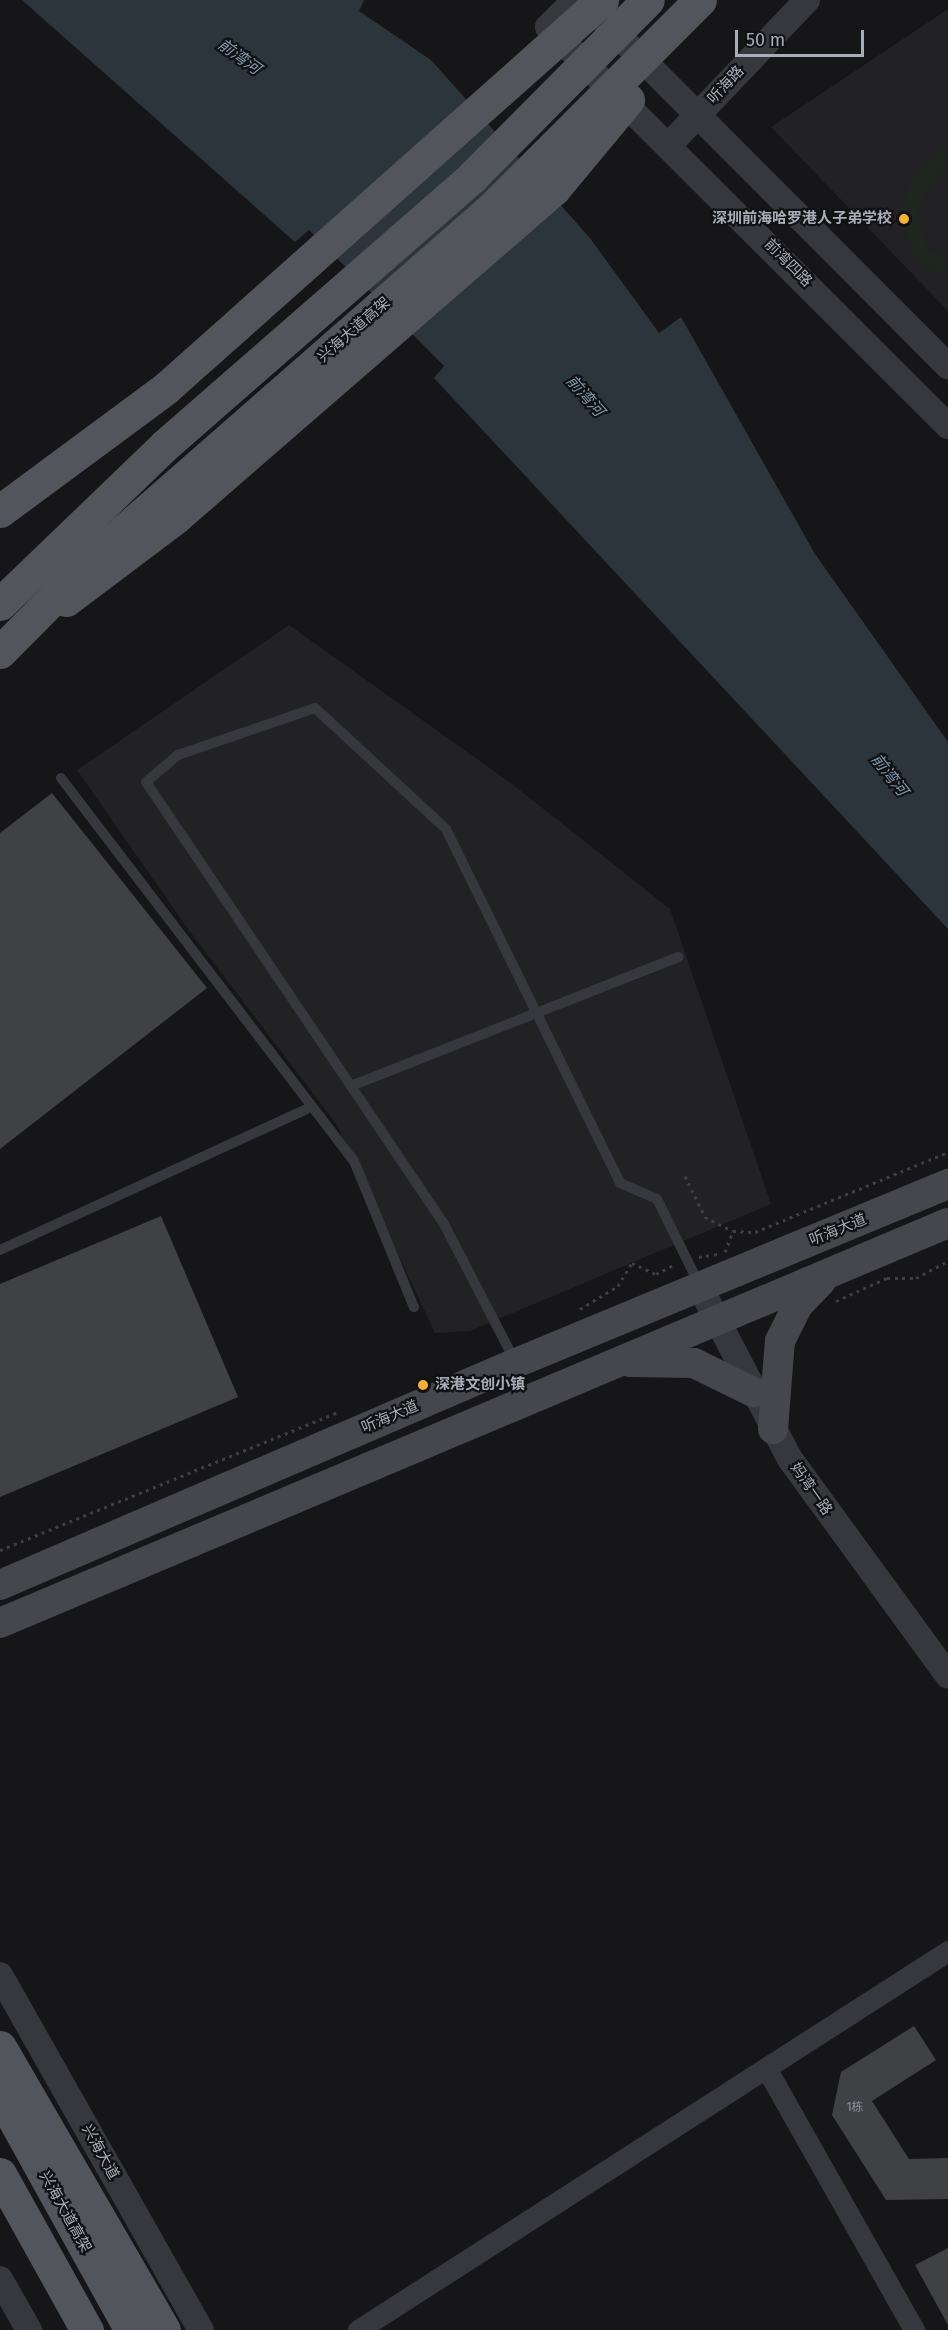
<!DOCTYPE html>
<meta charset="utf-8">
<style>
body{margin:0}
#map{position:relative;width:948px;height:2330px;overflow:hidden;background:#161618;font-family:"Fira Sans","Noto Sans SC",sans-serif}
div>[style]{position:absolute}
.built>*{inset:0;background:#222225}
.green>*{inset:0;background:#1e261f}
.water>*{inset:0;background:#2c353c}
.building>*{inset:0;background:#404145}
.path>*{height:3px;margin-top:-1.5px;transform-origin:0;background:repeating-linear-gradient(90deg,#3d3f44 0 3px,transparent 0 7.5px)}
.service>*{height:10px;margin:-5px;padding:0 5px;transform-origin:5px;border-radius:5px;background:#37383d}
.minor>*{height:21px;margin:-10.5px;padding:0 10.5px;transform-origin:10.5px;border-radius:10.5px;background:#37383d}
.tertiary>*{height:26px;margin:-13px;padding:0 13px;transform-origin:13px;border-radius:13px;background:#37383d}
.secondary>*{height:30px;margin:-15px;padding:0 15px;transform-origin:15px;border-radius:15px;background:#45474d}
.primary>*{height:33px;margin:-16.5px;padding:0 16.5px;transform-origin:16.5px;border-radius:16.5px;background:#53555c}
.primary-bridge>*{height:33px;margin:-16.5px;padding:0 16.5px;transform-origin:16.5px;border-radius:16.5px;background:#53555c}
.dots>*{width:16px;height:16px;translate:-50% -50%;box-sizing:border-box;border:3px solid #111113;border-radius:50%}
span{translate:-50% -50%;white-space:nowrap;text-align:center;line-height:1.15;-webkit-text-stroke:4.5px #111113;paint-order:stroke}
.number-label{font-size:12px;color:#8e929b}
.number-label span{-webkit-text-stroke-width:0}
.street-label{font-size:15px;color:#a8adb8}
.poi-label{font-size:15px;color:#a8adb8;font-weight:700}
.right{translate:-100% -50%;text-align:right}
.left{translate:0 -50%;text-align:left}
.water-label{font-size:16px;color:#7f9bb3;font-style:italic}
.scale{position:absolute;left:735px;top:30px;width:129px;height:27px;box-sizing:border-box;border:3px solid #a8adb8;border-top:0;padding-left:8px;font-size:18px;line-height:21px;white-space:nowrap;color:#a8adb8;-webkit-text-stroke:4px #111113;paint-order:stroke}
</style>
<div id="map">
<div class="built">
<i style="clip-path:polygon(948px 9px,948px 311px,771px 127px)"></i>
<i style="clip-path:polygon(289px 625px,512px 784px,670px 909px,771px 1204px,470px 1331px,435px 1333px,337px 1125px,188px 929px,77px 770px)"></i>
</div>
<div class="green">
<i style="clip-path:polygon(948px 141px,948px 164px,925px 190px,918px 212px,926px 246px,948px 264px,948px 281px,913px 254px,902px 210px,911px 182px)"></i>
</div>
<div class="water">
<i style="clip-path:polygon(22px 0,364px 0,359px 11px,431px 60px,590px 238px,659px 333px,681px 317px,815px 554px,948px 742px,948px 929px,434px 378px,444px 366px,309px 230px,295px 242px)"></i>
</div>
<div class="building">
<i style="clip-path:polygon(52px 793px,207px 988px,0 1149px,0 833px)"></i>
<i style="clip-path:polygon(161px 1216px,238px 1397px,0 1497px,0 1284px)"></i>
<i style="clip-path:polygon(914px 2026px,936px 2060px,872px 2101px,909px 2159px,948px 2158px,948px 2199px,886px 2200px,832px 2115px,841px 2072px)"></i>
<i style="clip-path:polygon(948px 2248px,948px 2325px,915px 2265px)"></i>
</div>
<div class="path">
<i style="left:685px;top:1176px;width:46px;rotate:64deg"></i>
<i style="left:705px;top:1217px;width:31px;rotate:27deg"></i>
<i style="left:733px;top:1231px;width:22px;rotate:3deg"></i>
<i style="left:755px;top:1232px;width:209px;rotate:-22.5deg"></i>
<i style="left:725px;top:1252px;width:22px;rotate:-69deg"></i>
<i style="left:699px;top:1257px;width:20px;rotate:-9deg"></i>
<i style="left:656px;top:1274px;width:22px;rotate:-27deg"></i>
<i style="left:836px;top:1301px;width:56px;rotate:-24.3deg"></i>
<i style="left:887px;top:1278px;width:29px"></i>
<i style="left:916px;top:1278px;width:36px;rotate:-28deg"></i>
<i style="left:580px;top:1309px;width:44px;rotate:-31.2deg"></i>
<i style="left:618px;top:1286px;width:27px;rotate:-59deg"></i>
<i style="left:632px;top:1263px;width:26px;rotate:25deg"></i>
<i style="left:0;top:1550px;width:367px;rotate:-22.2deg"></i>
</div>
<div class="service">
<i style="left:61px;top:778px;width:482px;rotate:52.6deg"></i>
<i style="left:354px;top:1161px;width:158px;rotate:67.7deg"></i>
<i style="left:351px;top:1086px;width:352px;rotate:-21.5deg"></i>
<i style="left:0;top:1250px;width:342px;rotate:-24.7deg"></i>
<i style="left:515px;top:1361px;width:154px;rotate:-117.4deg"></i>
<i style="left:444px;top:1224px;width:533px;rotate:-123.99deg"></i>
<i style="left:146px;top:782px;width:42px;rotate:-40.2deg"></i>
<i style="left:178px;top:755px;width:145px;rotate:-18.9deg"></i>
<i style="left:315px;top:708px;width:178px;rotate:42.7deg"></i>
<i style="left:446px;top:829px;width:394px;rotate:63.8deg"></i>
<i style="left:620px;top:1183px;width:40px;rotate:23.4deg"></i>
<i style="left:657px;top:1199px;width:95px;rotate:63.7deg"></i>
</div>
<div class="minor">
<i style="left:766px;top:2068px;width:301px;rotate:60.5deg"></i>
<i style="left:358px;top:2330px;width:701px;rotate:-32.72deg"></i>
</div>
<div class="tertiary">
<i style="left:575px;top:0;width:38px;rotate:135deg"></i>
<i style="left:548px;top:27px;width:565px;rotate:44.93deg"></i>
<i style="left:603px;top:20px;width:489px;rotate:45.1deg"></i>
<i style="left:670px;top:144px;width:199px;rotate:-46.4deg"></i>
<i style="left:700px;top:1287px;width:194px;rotate:62.4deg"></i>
<i style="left:790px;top:1459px;width:268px;rotate:53.9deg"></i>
<i style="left:0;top:1975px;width:408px;rotate:60.5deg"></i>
<i style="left:0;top:2279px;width:59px;rotate:60.4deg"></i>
</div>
<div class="secondary">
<i style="left:630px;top:1362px;width:64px;rotate:0.9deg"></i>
<i style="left:694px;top:1363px;width:66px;rotate:26.2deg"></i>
<i style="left:773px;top:1429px;width:88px;rotate:-85.5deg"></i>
<i style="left:780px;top:1341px;width:40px;rotate:-63.4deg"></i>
<i style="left:798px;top:1305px;width:33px;rotate:-46deg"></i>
<i style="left:0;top:1585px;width:562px;rotate:-23.28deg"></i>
<i style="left:516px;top:1363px;width:468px;rotate:-22.5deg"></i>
<i style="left:0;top:1623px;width:1029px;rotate:-22.88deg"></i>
</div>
<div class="primary">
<i style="left:66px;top:600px;width:138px;rotate:-37deg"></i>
<i style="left:0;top:2047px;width:327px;rotate:59.9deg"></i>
<i style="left:0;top:2094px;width:270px;rotate:61deg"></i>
<i style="left:0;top:2174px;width:179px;rotate:60.9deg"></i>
</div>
<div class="primary-bridge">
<i style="left:0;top:511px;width:207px;rotate:-36.5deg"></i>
<i style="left:166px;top:388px;width:584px;rotate:-41.67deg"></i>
<i style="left:176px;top:517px;width:500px;rotate:-40.95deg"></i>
<i style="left:554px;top:189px;width:116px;rotate:-50.3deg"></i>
<i style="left:0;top:604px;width:228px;rotate:-43.9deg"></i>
<i style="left:164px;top:446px;width:410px;rotate:-41.1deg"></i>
<i style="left:473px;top:176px;width:248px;rotate:-45.2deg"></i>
<i style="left:0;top:652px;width:136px;rotate:-45.3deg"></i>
<i style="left:96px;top:555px;width:527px;rotate:-41.23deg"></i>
<i style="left:492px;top:208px;width:294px;rotate:-45deg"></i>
</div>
<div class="dots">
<i style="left:904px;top:219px;background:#f2b134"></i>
<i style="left:423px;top:1385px;background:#f2b134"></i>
</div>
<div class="number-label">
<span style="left:855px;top:2108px">1栋</span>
</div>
<div class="street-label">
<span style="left:726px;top:85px;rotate:-47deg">听海路</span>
<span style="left:788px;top:263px;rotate:45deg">前湾四路</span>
<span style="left:354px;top:330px;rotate:-41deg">兴海大道高架</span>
<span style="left:838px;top:1230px;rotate:-22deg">听海大道</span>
<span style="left:390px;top:1417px;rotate:-23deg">听海大道</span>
<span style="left:811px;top:1489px;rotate:55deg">妈湾一路</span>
<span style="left:100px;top:2152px;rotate:61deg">兴海大道</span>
<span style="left:65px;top:2212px;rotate:61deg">兴海大道高架</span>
</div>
<div class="poi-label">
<span class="right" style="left:892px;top:219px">深圳前海哈罗港人子弟学校</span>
<span class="left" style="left:435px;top:1385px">深港文创小镇</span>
</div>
<div class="water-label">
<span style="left:239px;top:57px;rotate:36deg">前湾河</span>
<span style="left:585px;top:396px;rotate:49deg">前湾河</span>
<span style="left:889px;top:775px;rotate:52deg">前湾河</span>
</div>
<div class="scale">50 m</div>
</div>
